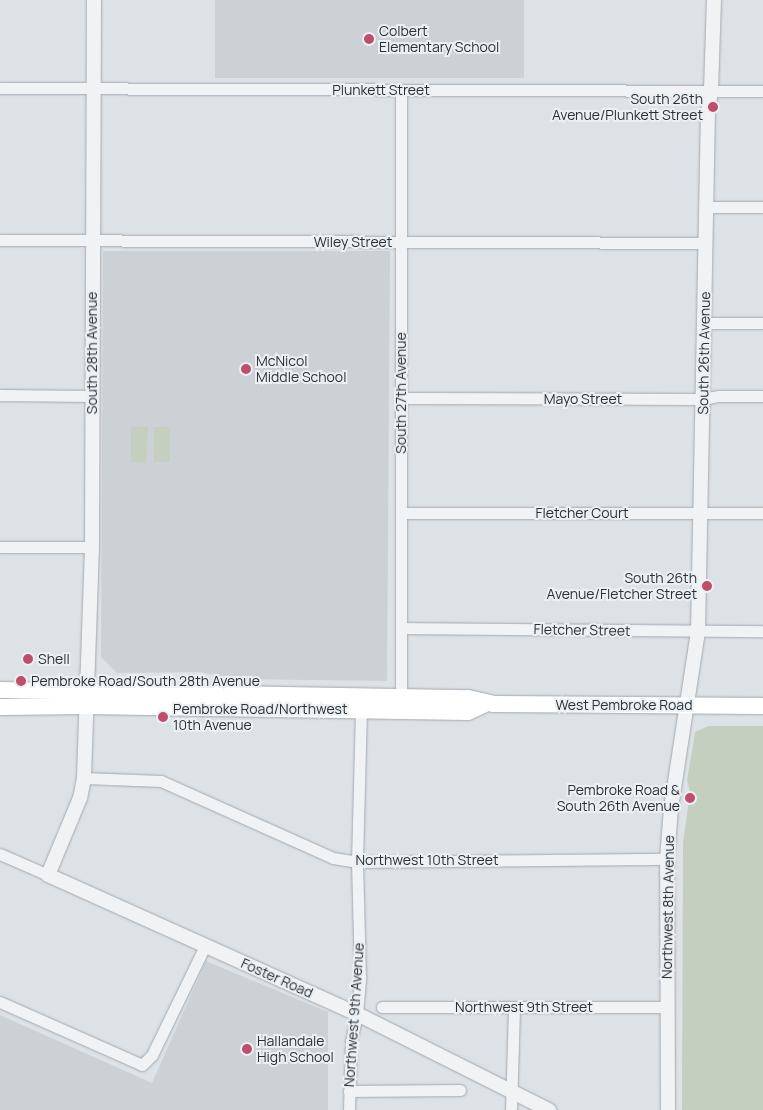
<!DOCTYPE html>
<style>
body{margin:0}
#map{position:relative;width:763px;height:1110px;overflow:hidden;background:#dde2e6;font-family:Manrope,sans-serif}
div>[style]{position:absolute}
.built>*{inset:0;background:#ccd1d6;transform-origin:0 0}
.green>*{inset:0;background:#c5cfbf;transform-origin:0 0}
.roads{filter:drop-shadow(0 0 1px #a3a9af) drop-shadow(0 0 1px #a3a9af)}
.minor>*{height:11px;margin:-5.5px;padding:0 5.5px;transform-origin:5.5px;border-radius:5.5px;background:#f0f2f4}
.tertiary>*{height:14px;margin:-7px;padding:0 7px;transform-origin:7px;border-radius:7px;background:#f0f2f4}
.secondary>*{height:16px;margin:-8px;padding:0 8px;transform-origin:8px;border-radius:8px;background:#fff}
.dots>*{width:14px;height:14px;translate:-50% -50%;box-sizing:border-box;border:2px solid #ecf0f3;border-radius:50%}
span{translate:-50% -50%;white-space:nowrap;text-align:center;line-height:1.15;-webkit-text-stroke:4px #ecf0f3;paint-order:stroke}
.poi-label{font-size:14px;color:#28313a}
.left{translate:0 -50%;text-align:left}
.right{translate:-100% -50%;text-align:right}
.street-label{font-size:14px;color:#28313a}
</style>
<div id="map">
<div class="built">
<i style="left:215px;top:0;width:309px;height:78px"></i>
<i style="clip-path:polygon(103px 251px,390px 251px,387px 681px,235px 679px,200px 672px,117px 673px,101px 657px)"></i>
<i style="clip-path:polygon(206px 961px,328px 1012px,328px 1110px,0 1110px,0 1015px,152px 1083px)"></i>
</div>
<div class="green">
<i style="clip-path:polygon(131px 427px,148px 427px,146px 463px,131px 462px)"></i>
<i style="left:154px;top:427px;width:16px;height:35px"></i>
<i style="clip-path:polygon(709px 726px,763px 726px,763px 1110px,682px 1110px,683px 843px,690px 792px,687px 780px,695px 732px)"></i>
</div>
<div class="roads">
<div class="minor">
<i style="left:0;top:88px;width:763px;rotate:0.23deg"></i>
<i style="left:707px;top:207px;width:56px"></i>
<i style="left:0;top:240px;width:706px;rotate:0.24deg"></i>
<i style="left:704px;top:323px;width:59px"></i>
<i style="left:0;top:395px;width:91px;rotate:0.6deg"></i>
<i style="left:402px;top:398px;width:301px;rotate:0.2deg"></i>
<i style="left:703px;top:399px;width:16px;rotate:-11deg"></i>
<i style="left:719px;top:396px;width:44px"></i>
<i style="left:402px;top:513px;width:361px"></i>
<i style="left:0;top:547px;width:92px"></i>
<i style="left:401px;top:628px;width:362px;rotate:0.5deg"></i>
<i style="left:401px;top:696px;width:605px;rotate:-90deg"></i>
<i style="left:84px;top:778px;width:77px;rotate:2.2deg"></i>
<i style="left:161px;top:781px;width:188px;rotate:24.1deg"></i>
<i style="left:333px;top:858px;width:24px;rotate:9deg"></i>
<i style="left:357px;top:862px;width:310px;rotate:-0.6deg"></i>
<i style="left:0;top:854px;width:52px;rotate:23.6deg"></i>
<i style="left:0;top:1002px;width:155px;rotate:23.9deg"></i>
<i style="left:142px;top:1065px;width:14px;rotate:-45deg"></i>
<i style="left:152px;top:1055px;width:121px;rotate:-64.1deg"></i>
<i style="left:382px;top:1007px;width:284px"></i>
<i style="left:349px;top:1091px;width:111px;rotate:-0.5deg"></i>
<i style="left:349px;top:1110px;width:69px;rotate:-88.3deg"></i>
<i style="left:351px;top:1041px;width:28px;rotate:-77deg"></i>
<i style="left:357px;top:1014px;width:38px;rotate:-85deg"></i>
<i style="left:360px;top:976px;width:114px;rotate:-91.5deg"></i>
<i style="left:357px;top:862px;width:153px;rotate:-88.5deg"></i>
<i style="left:511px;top:1110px;width:103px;rotate:-88.3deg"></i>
</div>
<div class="tertiary">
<i style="left:94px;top:0;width:547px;rotate:90.21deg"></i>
<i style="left:92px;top:547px;width:231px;rotate:92deg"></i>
<i style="left:84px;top:778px;width:20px;rotate:101deg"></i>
<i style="left:80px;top:798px;width:83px;rotate:112.6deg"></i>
<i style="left:48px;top:875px;width:339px;rotate:24.2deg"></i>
<i style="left:357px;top:1014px;width:215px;rotate:26.6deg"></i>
<i style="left:668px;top:1110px;width:251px;rotate:-90.2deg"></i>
<i style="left:667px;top:859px;width:51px;rotate:-85.5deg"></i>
<i style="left:671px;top:808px;width:178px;rotate:-81.3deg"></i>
<i style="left:698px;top:632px;width:520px;rotate:-88.9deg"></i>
<i style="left:708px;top:112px;width:22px;rotate:-82deg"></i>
<i style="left:711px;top:90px;width:90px;rotate:-88.1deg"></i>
</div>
<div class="secondary">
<i style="left:0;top:690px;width:468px;rotate:1deg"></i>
<i style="left:468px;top:698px;width:26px;rotate:13deg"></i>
<i style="left:493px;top:704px;width:270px;rotate:0.4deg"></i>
<i style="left:0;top:707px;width:86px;rotate:-0.7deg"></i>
<i style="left:86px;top:706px;width:382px;rotate:0.9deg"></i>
<i style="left:468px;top:712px;width:19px;rotate:-25deg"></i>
</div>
</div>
<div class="dots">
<i style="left:369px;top:39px;background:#bf4e6d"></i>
<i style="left:713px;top:107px;background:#bf4e6d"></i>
<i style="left:246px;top:369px;background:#bf4e6d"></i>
<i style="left:707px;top:586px;background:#bf4e6d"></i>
<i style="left:28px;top:659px;background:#bf4e6d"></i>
<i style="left:21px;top:681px;background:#bf4e6d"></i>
<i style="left:163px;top:717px;background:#bf4e6d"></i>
<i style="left:690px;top:798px;background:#bf4e6d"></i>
<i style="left:247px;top:1049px;background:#bf4e6d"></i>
</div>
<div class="poi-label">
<span class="left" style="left:379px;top:39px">Colbert<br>Elementary School</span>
<span class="right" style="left:703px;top:107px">South 26th<br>Avenue/Plunkett Street</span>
<span class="left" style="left:256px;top:369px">McNicol<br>Middle School</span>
<span class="right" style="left:697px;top:586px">South 26th<br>Avenue/Fletcher Street</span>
<span class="left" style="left:38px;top:659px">Shell</span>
<span class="left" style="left:31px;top:681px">Pembroke Road/South 28th Avenue</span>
<span class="left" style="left:173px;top:717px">Pembroke Road/Northwest<br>10th Avenue</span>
<span class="right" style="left:680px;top:798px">Pembroke Road &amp;<br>South 26th Avenue</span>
<span class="left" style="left:257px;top:1049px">Hallandale<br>High School</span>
</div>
<div class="street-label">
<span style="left:381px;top:90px">Plunkett Street</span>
<span style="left:353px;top:242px">Wiley Street</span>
<span style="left:92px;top:353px;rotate:-90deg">South 28th Avenue</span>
<span style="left:704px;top:353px;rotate:-89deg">South 26th Avenue</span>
<span style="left:401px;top:393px;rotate:-90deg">South 27th Avenue</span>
<span style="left:583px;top:399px">Mayo Street</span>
<span style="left:582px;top:513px">Fletcher Court</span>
<span style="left:582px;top:630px;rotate:1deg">Fletcher Street</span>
<span style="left:624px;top:705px">West Pembroke Road</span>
<span style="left:427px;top:860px">Northwest 10th Street</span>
<span style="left:668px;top:907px;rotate:-89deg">Northwest 8th Avenue</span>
<span style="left:277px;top:978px;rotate:24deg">Foster Road</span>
<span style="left:524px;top:1007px">Northwest 9th Street</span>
<span style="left:354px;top:1015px;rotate:-86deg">Northwest 9th Avenue</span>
</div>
</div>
